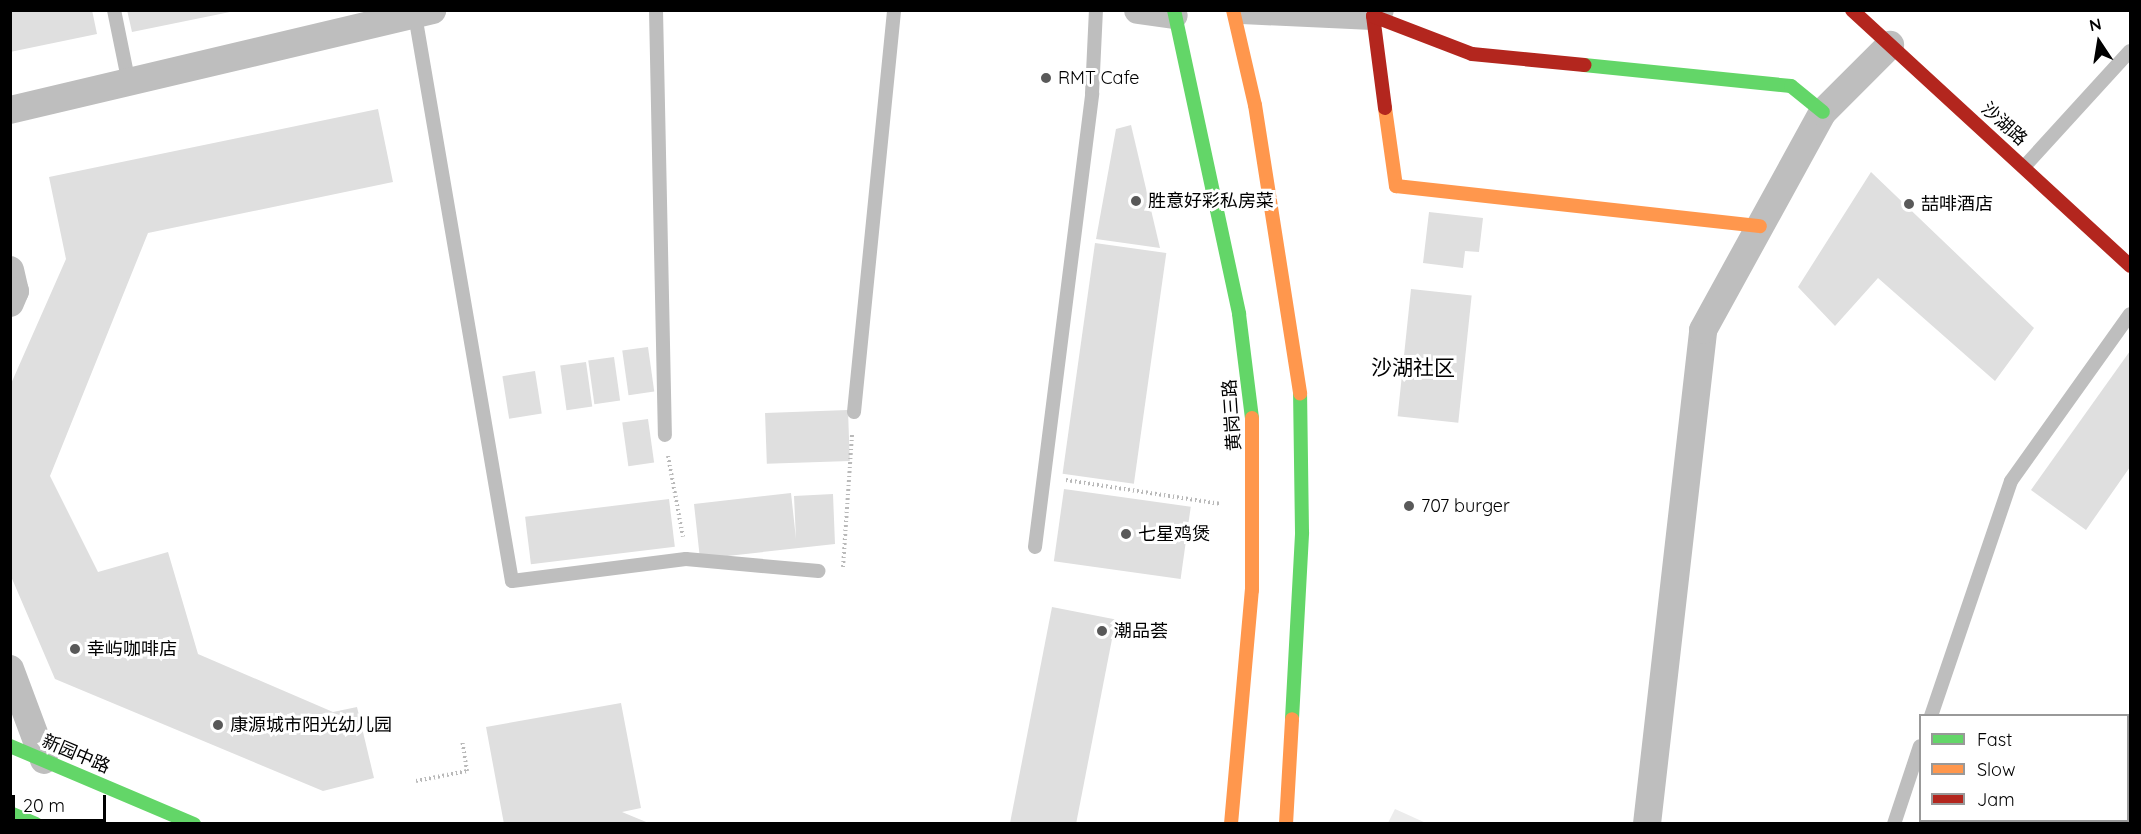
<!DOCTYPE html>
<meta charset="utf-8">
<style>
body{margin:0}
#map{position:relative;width:2141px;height:834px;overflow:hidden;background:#fff;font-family:Quicksand,"Noto Sans SC",sans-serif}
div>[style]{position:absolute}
.green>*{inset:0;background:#ececec}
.building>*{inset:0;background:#dfdfdf;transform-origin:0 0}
.path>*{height:4px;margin-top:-2px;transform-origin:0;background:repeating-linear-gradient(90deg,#b9b9b9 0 1.5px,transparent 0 4.5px)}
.lane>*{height:14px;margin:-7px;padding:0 7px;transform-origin:7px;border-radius:7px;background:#bebebe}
.street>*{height:28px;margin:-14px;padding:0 14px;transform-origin:14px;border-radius:14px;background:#bebebe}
.fast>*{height:14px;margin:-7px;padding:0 7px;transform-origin:7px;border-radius:7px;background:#63d668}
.slow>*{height:14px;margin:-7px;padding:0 7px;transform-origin:7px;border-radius:7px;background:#ff974d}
.jam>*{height:14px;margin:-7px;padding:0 7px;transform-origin:7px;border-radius:7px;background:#b3261e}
.dots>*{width:16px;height:16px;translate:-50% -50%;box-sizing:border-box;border:3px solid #fff;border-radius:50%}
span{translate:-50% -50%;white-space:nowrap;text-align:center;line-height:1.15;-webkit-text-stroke:6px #fff;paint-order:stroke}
.poi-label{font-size:18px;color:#000}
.left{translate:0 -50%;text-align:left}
.street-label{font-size:18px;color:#000}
.quarter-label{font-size:21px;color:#000}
.frame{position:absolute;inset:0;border:12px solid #000;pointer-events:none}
.legend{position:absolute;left:1919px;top:714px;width:210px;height:108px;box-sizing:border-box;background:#fff;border:2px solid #999;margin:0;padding:8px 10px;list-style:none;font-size:18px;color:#000}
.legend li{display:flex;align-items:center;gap:12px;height:30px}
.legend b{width:30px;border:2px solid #999}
.north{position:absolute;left:2069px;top:12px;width:60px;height:60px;-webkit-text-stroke:4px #fff;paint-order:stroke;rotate:348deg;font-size:16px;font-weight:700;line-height:24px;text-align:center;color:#000}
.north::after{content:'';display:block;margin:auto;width:21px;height:27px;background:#000;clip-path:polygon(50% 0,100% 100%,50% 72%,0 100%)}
.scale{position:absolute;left:12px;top:795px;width:94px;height:27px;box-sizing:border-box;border:3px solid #000;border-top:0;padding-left:8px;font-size:18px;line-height:21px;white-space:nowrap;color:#000;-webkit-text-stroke:4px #fff;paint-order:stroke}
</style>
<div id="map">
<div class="green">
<i style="clip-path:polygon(1395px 809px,1426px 823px,1388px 823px)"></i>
</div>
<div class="building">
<i style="clip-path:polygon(10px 10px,92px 10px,97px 34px,10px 52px)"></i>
<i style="clip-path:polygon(127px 10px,230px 10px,230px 12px,132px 32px)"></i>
<i style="clip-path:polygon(378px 109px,393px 182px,148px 233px,50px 476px,98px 572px,168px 552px,198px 654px,333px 712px,357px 707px,374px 778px,323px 791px,55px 679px,10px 574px,10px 386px,66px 259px,49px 177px)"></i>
<i style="clip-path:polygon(1131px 125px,1160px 248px,1096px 239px,1116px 129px)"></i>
<i style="clip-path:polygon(1871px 172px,2034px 328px,1995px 381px,1878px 278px,1835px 326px,1798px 287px)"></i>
<i style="clip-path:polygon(1429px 212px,1483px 218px,1479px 252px,1465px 251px,1463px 268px,1423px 263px)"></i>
<i style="left:1095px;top:243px;width:72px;height:233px;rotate:8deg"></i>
<i style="left:1411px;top:289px;width:61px;height:128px;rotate:6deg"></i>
<i style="left:648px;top:347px;width:45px;height:26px;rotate:82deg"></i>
<i style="clip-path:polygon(2130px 351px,2130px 467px,2086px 530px,2031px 490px)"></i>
<i style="left:614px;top:357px;width:44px;height:26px;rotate:82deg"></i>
<i style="left:586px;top:362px;width:45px;height:26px;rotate:82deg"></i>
<i style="left:535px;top:371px;width:43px;height:33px;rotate:81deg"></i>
<i style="left:848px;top:410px;width:51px;height:83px;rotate:88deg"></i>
<i style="left:648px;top:419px;width:44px;height:26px;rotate:82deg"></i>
<i style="left:1064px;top:489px;width:128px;height:73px;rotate:8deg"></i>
<i style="clip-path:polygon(791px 493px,796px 539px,794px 496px,833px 494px,835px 544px,700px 559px,694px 504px)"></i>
<i style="left:669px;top:499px;width:48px;height:145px;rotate:83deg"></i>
<i style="left:1052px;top:607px;width:65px;height:220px;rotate:11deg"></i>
<i style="clip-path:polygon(621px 703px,641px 808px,622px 812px,651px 824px,504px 824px,486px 727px)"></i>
</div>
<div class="path">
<i style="left:668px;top:456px;width:82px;rotate:79.5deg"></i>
<i style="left:1066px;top:480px;width:157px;rotate:8.8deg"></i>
<i style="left:843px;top:567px;width:133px;rotate:-86.1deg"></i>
<i style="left:416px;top:781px;width:52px;rotate:-11.1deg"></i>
<i style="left:467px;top:771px;width:30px;rotate:-99deg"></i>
</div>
<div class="lane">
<i style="left:114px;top:10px;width:76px;rotate:78.5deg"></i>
<i style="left:656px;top:10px;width:425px;rotate:88.8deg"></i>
<i style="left:415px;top:15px;width:574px;rotate:80.28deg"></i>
<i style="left:512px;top:581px;width:175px;rotate:-7.2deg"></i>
<i style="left:686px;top:559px;width:133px;rotate:5.2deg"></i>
<i style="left:2024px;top:167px;width:157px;rotate:-47.6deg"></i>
<i style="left:854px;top:412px;width:404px;rotate:-84.3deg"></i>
<i style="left:1035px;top:547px;width:457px;rotate:-82.8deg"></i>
<i style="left:1092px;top:94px;width:84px;rotate:-87.3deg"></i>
<i style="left:1931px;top:716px;width:248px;rotate:-71.2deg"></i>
<i style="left:2011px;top:481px;width:205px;rotate:-54.5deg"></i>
<i style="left:1894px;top:824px;width:82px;rotate:-71.6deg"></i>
</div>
<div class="street">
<i style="left:1138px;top:10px;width:36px;rotate:8deg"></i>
<i style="left:1242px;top:10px;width:131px;rotate:2.6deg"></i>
<i style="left:1373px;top:16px;width:9px;rotate:-41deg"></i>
<i style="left:10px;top:110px;width:434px;rotate:-13.3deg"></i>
<i style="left:10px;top:270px;width:22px;rotate:77deg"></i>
<i style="left:15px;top:291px;width:13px;rotate:113deg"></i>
<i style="left:10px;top:669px;width:97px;rotate:69.5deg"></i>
<i style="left:1647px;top:824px;width:497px;rotate:-83.5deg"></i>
<i style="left:1703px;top:330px;width:249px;rotate:-61.2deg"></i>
<i style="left:1823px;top:112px;width:95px;rotate:-45deg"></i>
</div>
<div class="fast">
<i style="left:1174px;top:10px;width:311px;rotate:77.9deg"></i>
<i style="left:1239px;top:314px;width:105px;rotate:82.9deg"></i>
<i style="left:1584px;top:65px;width:208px;rotate:5.8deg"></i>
<i style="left:1791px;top:86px;width:41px;rotate:39.1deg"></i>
<i style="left:1292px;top:719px;width:187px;rotate:-86.9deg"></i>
<i style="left:1302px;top:532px;width:138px;rotate:-90.8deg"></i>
<i style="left:10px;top:746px;width:200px;rotate:23deg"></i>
<i style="left:10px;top:813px;width:28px;rotate:23deg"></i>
</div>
<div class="slow">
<i style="left:1233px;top:10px;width:98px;rotate:77deg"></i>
<i style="left:1255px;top:105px;width:292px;rotate:81.1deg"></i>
<i style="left:1385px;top:108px;width:79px;rotate:82deg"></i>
<i style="left:1396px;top:186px;width:366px;rotate:6.3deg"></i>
<i style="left:1231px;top:824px;width:235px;rotate:-84.9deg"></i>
<i style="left:1252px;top:590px;width:172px;rotate:-90deg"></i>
<i style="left:1286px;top:824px;width:105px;rotate:-86.7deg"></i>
</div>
<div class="jam">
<i style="left:1852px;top:10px;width:378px;rotate:42.6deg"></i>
<i style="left:1385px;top:108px;width:93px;rotate:-97.4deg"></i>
<i style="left:1373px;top:16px;width:106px;rotate:21deg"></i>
<i style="left:1472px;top:54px;width:113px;rotate:5.6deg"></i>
</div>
<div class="dots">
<i style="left:1046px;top:78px;background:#595959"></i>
<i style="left:1136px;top:201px;background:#595959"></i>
<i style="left:1909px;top:204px;background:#595959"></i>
<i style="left:1409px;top:506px;background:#595959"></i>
<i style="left:1126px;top:534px;background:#595959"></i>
<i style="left:1102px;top:631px;background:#595959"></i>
<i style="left:75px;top:649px;background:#595959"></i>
<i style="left:218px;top:725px;background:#595959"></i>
</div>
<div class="poi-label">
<span class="left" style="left:1058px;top:78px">RMT Cafe</span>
<span class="left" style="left:1148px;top:201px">胜意好彩私房菜</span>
<span class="left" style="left:1921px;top:204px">喆啡酒店</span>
<span class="left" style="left:1421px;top:506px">707 burger</span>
<span class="left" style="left:1138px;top:534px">七星鸡煲</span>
<span class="left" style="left:1114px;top:631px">潮品荟</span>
<span class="left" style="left:87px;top:649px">幸屿咖啡店</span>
<span class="left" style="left:230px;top:725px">康源城市阳光幼儿园</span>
</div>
<div class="street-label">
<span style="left:2004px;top:124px;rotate:42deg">沙湖路</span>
<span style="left:1232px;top:415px;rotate:-94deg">黄岗三路</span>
<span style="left:76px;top:754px;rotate:23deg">新园中路</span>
</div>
<div class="quarter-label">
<span style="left:1413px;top:367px">沙湖社区</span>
</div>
<div class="frame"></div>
<ul class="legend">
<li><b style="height:8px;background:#63d668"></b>Fast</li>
<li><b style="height:8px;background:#ff974d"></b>Slow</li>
<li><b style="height:8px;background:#b3261e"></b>Jam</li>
</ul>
<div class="north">N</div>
<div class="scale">20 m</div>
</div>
